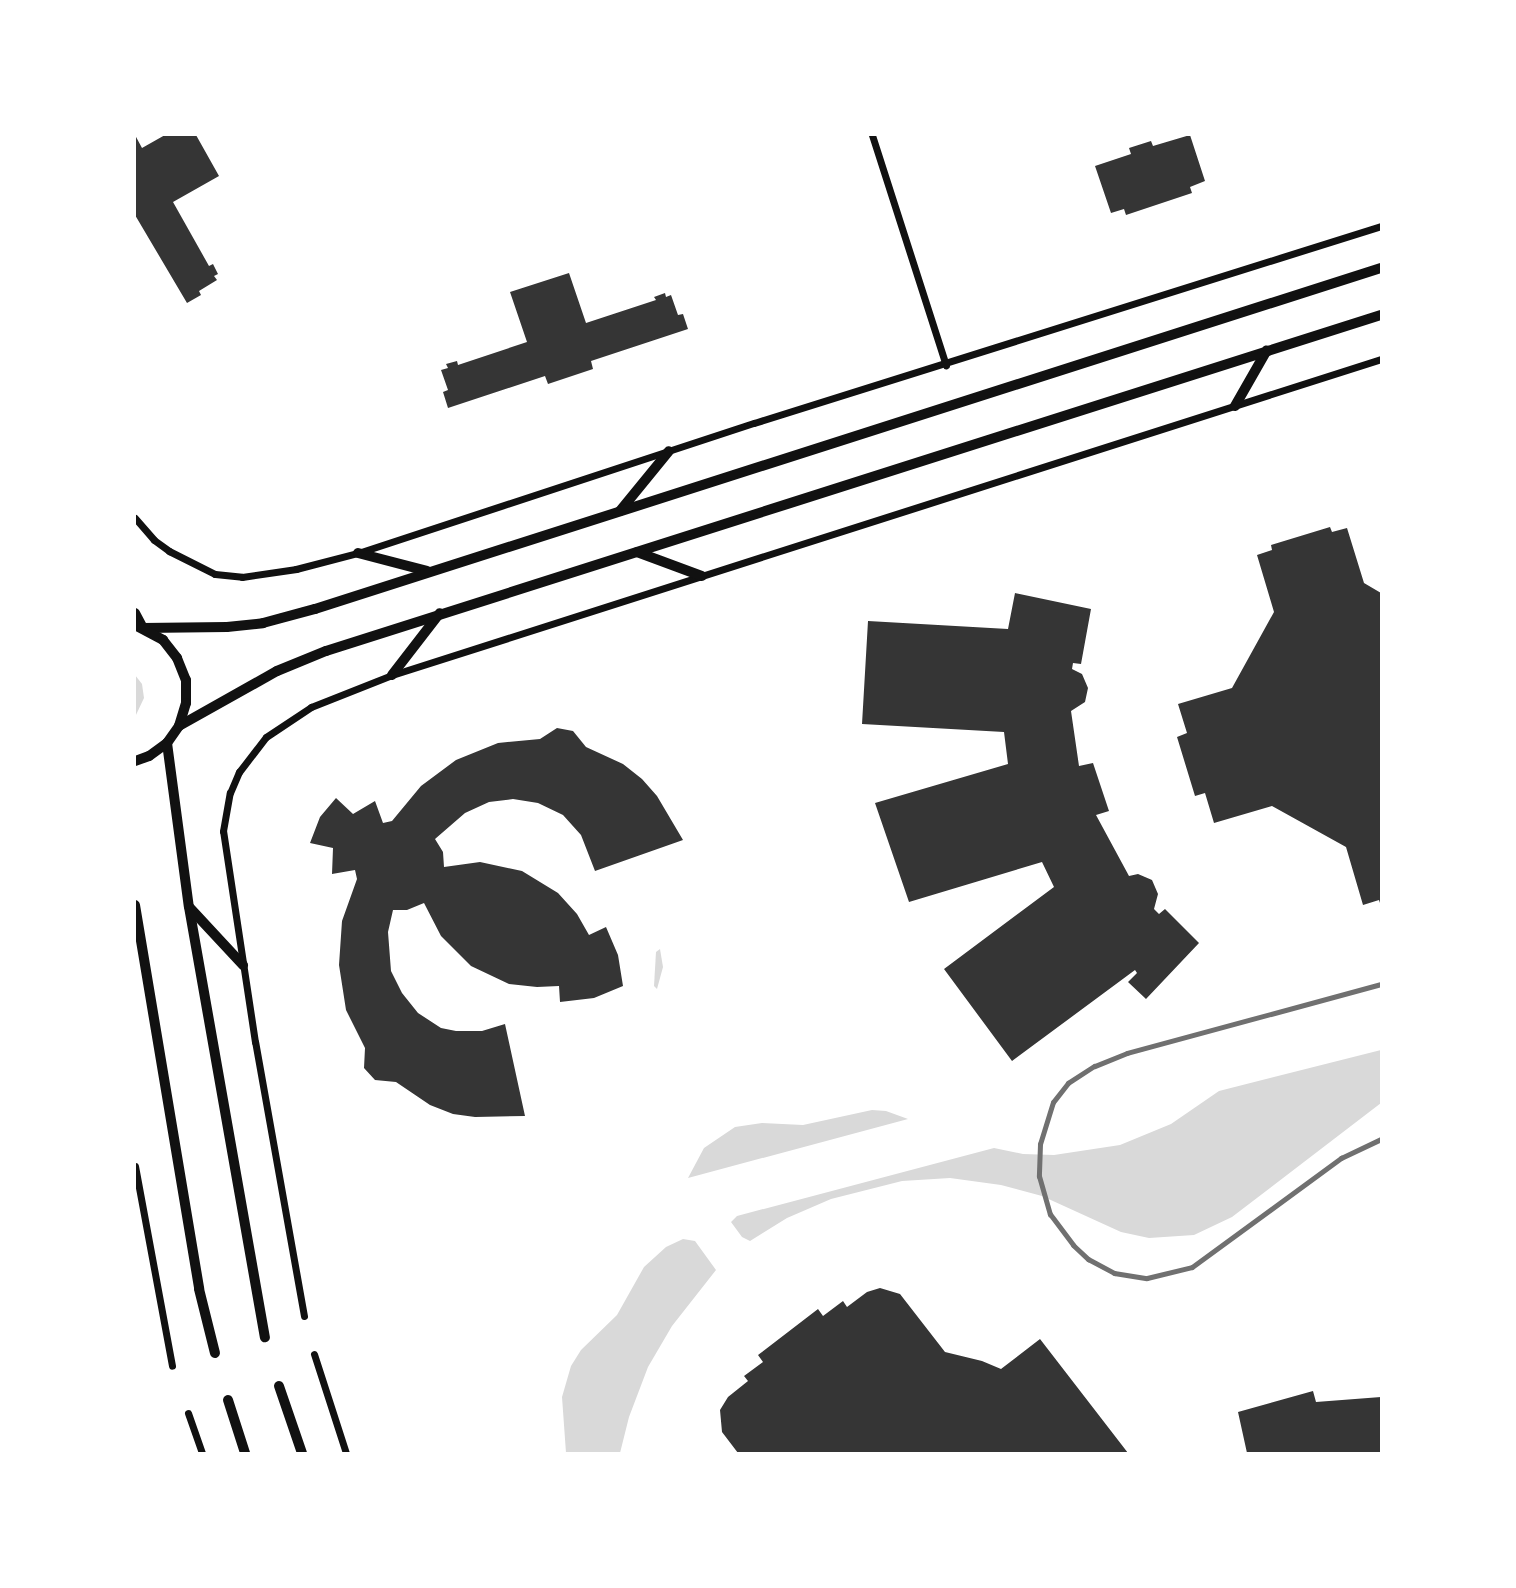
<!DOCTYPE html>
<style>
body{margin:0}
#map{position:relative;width:1516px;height:1588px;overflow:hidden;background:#fff;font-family:"Open Sans",sans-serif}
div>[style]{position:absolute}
.water>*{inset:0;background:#d9d9d9}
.building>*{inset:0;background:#353535}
.minor>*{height:7px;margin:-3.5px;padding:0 3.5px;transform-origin:3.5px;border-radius:3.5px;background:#111}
.secondary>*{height:10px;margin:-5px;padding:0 5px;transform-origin:5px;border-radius:5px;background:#111}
.primary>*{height:10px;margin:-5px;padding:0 5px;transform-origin:5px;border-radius:5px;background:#111}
.rail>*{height:5px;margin:-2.5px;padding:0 2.5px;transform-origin:2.5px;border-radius:2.5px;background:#707070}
span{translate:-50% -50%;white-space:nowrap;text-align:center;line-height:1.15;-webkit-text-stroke:7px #fff;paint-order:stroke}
.frame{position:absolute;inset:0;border:136px solid #fff;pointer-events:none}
</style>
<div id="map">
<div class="water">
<i style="clip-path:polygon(135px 675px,142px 684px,144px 698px,135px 717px)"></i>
<i style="clip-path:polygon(660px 949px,663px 967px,657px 989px,654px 986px,656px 952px)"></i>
<i style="clip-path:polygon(1381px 1050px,1381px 1103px,1232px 1217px,1194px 1235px,1149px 1238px,1121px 1232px,1042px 1196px,1001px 1185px,950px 1178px,902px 1181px,831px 1199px,787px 1218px,750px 1241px,742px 1237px,731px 1222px,737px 1216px,994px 1148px,1023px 1154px,1054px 1155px,1120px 1145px,1171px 1124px,1219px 1091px)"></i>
<i style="clip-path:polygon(872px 1110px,886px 1111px,908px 1119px,688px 1178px,704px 1148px,735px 1127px,762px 1123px,803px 1125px)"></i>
<i style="clip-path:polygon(683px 1239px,695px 1241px,716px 1270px,672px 1326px,648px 1367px,629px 1417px,620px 1453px,566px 1453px,562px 1397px,571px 1366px,581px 1350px,617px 1315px,644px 1267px,666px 1247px)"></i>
</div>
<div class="building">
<i style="clip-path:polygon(135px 135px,142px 148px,165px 135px,196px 135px,219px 176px,173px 202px,209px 266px,213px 264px,218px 274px,214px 276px,217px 280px,199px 291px,201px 295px,187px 303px,135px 215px)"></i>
<i style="clip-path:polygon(1190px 135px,1205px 181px,1190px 187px,1192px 193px,1126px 215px,1124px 209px,1111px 213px,1095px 166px,1131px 154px,1129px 148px,1151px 141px,1153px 146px)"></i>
<i style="clip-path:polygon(569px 273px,586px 323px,656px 300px,654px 297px,665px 293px,666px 297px,671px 295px,678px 315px,683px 314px,688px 329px,591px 361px,593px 369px,548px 384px,545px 376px,448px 408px,443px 392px,448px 390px,441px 370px,448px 368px,446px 364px,457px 361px,458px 365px,527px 342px,510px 292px)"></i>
<i style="clip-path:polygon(1330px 527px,1332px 532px,1347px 528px,1364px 583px,1381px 593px,1381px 906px,1379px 900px,1363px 905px,1346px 847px,1272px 806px,1214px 823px,1205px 793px,1195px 796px,1177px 737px,1187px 733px,1178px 704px,1232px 688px,1274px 612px,1257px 555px,1272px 550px,1271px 545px)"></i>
<i style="clip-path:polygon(1015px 593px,1091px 609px,1081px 664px,1073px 663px,1072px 669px,1082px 674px,1088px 688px,1085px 702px,1071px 711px,1079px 766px,1093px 763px,1109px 811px,1096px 815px,1129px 876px,1138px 874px,1152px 880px,1158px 894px,1154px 909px,1159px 914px,1165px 909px,1199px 943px,1146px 999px,1128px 982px,1137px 973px,1135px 970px,1012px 1061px,944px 969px,1054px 887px,1042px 862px,909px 902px,875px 803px,1008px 764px,1004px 732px,862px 724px,868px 621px,1008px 629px)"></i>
<i style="clip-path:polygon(557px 728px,573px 731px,586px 747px,623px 764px,642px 779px,657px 796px,683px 840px,595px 871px,581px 835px,563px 815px,538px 803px,513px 799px,489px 802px,465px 813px,435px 839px,443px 852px,444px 867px,480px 862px,522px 871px,558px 893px,577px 914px,589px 935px,606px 927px,618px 955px,623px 986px,594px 998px,560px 1002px,559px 986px,537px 987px,509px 984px,471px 966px,441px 936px,424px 903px,407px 910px,393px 910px,388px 932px,391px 971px,402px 993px,418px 1013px,441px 1028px,456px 1031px,482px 1031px,505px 1024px,525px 1116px,475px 1117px,453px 1114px,430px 1105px,396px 1082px,375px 1080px,364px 1068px,365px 1048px,346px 1010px,339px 965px,342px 921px,357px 879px,355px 870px,332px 874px,333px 848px,310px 843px,320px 817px,336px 798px,353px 814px,375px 801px,383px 823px,392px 821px,421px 786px,456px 760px,498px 743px,540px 739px)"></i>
<i style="clip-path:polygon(880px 1288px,900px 1294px,945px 1352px,982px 1361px,1001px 1369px,1040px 1339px,1128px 1453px,738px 1453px,722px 1432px,720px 1410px,728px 1397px,748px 1381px,744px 1376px,763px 1362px,758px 1355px,818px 1309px,823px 1316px,843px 1301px,847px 1307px,867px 1292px)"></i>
<i style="clip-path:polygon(1313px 1391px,1316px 1402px,1381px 1397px,1381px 1453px,1247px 1453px,1238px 1412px)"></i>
</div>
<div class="minor">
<i style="left:872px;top:135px;width:242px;rotate:72.2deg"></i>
<i style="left:135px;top:518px;width:29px;rotate:49deg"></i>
<i style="left:154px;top:540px;width:19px;rotate:36deg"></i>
<i style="left:169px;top:551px;width:51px;rotate:26.6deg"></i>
<i style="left:215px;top:574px;width:27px;rotate:6deg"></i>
<i style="left:242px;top:577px;width:55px;rotate:-8.4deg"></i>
<i style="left:296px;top:569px;width:64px;rotate:-14.5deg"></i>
<i style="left:358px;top:553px;width:417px;rotate:-18.2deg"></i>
<i style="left:754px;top:423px;width:657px;rotate:-17.44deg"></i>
<i style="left:135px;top:1166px;width:203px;rotate:79.5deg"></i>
<i style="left:304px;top:1316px;width:278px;rotate:-100.1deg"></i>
<i style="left:255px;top:1042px;width:213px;rotate:-98.6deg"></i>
<i style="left:223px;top:831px;width:39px;rotate:-80deg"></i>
<i style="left:230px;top:793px;width:23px;rotate:-67deg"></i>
<i style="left:239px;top:772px;width:44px;rotate:-52.4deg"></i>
<i style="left:266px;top:737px;width:54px;rotate:-33.7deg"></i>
<i style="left:311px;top:707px;width:87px;rotate:-21.6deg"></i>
<i style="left:392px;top:675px;width:1038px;rotate:-17.72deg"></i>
<i style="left:314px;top:1354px;width:104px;rotate:72.1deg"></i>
<i style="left:188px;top:1413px;width:42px;rotate:70.7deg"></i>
</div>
<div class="secondary">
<i style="left:1235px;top:406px;width:64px;rotate:-60.3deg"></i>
<i style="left:620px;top:511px;width:77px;rotate:-50.8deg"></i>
<i style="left:637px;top:552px;width:69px;rotate:20.3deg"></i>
<i style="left:358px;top:553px;width:71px;rotate:14.6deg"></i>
<i style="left:143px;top:628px;width:84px;rotate:-0.7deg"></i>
<i style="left:227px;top:627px;width:36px;rotate:-6deg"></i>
<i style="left:263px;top:623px;width:54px;rotate:-15.1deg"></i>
<i style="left:315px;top:609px;width:1119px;rotate:-17.74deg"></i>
<i style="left:392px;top:675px;width:78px;rotate:-52.3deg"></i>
<i style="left:179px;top:726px;width:112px;rotate:-29.3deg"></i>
<i style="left:277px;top:671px;width:53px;rotate:-22.2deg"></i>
<i style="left:326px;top:651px;width:1107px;rotate:-17.67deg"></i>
</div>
<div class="primary">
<i style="left:135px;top:613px;width:17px;rotate:62deg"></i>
<i style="left:135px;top:625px;width:32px;rotate:28deg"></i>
<i style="left:163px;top:640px;width:23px;rotate:52deg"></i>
<i style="left:177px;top:658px;width:24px;rotate:68deg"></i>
<i style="left:186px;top:680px;width:23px;rotate:90deg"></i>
<i style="left:186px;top:703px;width:24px;rotate:107deg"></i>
<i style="left:179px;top:726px;width:21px;rotate:125deg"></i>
<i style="left:167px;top:743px;width:22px;rotate:144deg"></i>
<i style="left:149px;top:756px;width:15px;rotate:160deg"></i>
<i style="left:167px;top:743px;width:165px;rotate:82.4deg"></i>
<i style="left:189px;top:907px;width:437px;rotate:80deg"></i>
<i style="left:135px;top:905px;width:389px;rotate:80.5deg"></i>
<i style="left:199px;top:1289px;width:66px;rotate:76deg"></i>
<i style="left:190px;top:908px;width:78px;rotate:47.1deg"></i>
<i style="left:279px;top:1386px;width:71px;rotate:71.1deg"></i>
<i style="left:228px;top:1400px;width:56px;rotate:72.2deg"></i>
</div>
<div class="rail">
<i style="left:1381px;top:984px;width:263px;rotate:164.8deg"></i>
<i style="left:1127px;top:1053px;width:35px;rotate:158deg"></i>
<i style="left:1094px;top:1066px;width:31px;rotate:147deg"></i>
<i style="left:1068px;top:1083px;width:24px;rotate:128deg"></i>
<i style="left:1053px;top:1102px;width:44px;rotate:107.2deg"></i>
<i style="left:1040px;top:1144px;width:32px;rotate:92deg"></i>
<i style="left:1039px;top:1176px;width:40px;rotate:74deg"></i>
<i style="left:1050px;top:1214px;width:39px;rotate:53deg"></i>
<i style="left:1073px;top:1245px;width:21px;rotate:43deg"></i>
<i style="left:1088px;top:1259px;width:30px;rotate:28deg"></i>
<i style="left:1114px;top:1273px;width:33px;rotate:9deg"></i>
<i style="left:1147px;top:1278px;width:46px;rotate:-13.7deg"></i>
<i style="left:1192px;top:1267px;width:185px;rotate:-36.2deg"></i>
<i style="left:1341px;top:1158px;width:44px;rotate:-25.4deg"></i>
</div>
<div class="frame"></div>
</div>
